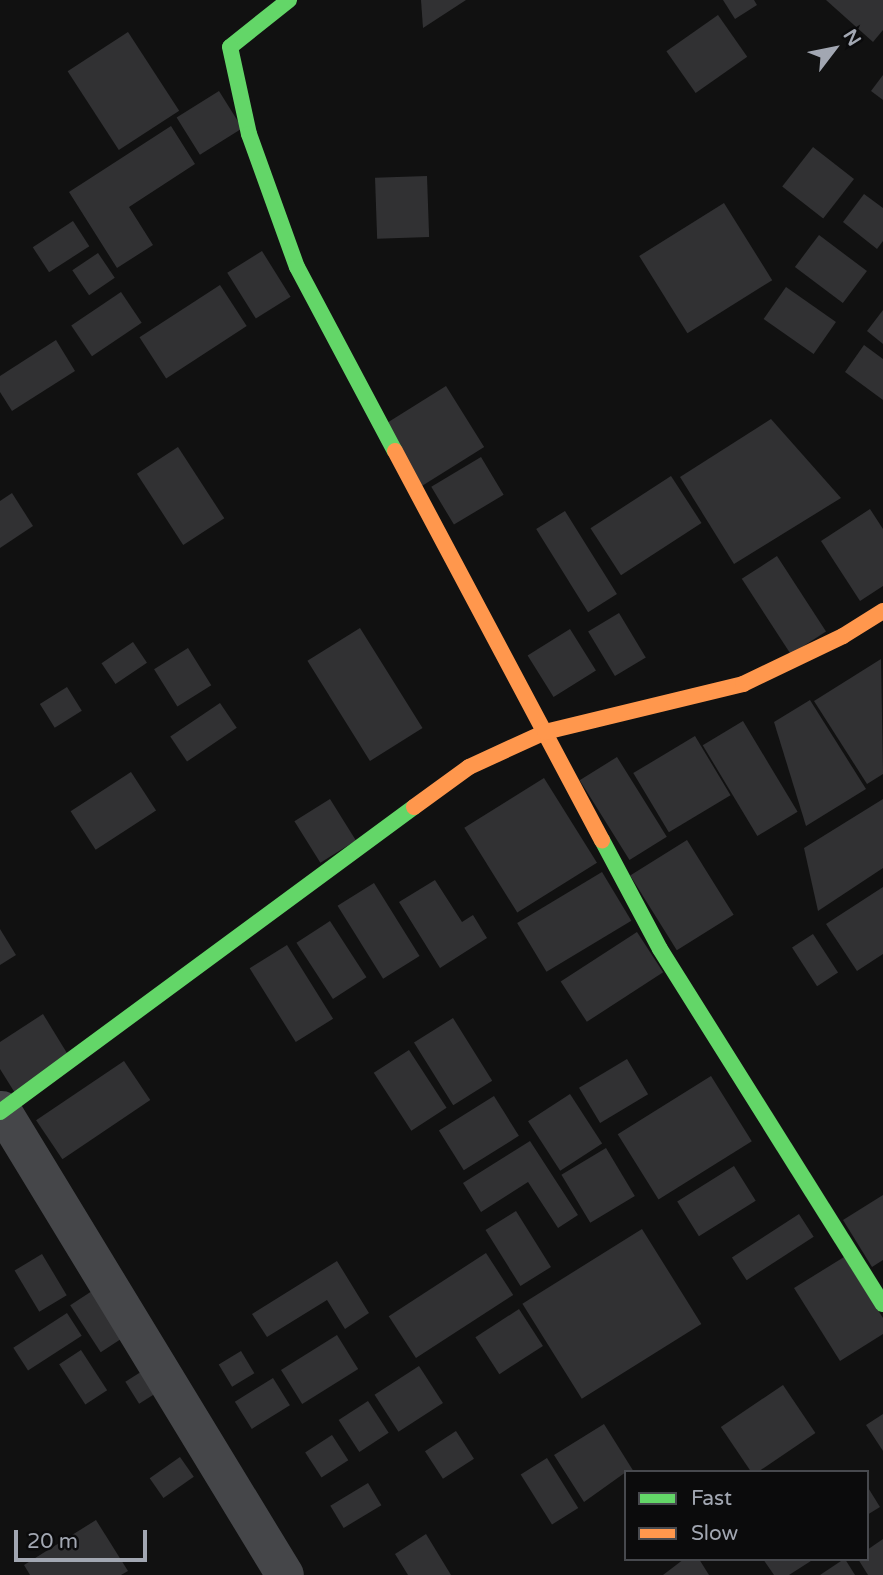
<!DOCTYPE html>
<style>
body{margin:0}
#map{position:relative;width:883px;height:1575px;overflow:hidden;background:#111;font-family:"Varela Round",sans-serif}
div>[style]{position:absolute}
.building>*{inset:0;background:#313133;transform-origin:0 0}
.street>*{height:38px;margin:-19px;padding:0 19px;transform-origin:19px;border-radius:19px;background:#454649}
.fast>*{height:16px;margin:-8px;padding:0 8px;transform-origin:8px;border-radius:8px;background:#63d668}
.slow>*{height:16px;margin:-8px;padding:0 8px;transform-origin:8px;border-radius:8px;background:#ff974d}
span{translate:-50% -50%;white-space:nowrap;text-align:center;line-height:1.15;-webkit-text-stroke:7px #0b0b0c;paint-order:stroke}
.legend{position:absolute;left:624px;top:1470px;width:245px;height:91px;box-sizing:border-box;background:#0b0b0c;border:2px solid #47494e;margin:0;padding:9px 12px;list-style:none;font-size:21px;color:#a2a7b2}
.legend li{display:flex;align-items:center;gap:14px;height:35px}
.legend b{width:35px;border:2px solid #47494e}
.north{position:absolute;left:799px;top:14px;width:70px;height:70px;-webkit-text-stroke:5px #0b0b0c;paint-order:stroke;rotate:58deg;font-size:19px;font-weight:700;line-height:28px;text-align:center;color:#a2a7b2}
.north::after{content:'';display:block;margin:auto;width:24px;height:32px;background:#a2a7b2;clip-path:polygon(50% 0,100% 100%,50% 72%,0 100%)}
.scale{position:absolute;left:14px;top:1530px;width:133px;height:32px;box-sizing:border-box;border:4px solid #a2a7b2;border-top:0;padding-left:9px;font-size:21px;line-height:24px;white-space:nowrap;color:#a2a7b2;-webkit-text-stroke:5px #0b0b0c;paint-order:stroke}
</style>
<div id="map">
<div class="building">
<i style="clip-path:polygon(421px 0,466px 0,423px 28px)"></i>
<i style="clip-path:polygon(723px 0,754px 0,757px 5px,735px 19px)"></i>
<i style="clip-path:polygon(826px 0,883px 0,883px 30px,873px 42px)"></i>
<i style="left:718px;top:15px;width:51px;height:63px;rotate:55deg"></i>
<i style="left:128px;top:32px;width:94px;height:72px;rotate:57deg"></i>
<i style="clip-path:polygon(883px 75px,883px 100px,871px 91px)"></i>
<i style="left:219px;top:91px;width:44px;height:50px;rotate:58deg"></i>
<i style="clip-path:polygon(171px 126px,195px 164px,129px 207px,153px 245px,117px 268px,69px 192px)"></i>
<i style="left:813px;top:147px;width:52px;height:50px;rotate:38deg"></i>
<i style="left:427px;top:176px;width:61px;height:52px;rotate:88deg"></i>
<i style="clip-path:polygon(864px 194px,883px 208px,883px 241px,877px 249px,843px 222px)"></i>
<i style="left:724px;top:203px;width:91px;height:100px;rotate:58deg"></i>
<i style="left:73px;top:221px;width:30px;height:48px;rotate:57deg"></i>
<i style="left:819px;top:235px;width:60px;height:40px;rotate:37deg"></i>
<i style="left:262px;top:251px;width:54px;height:41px;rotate:58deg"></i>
<i style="left:98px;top:253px;width:30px;height:31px;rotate:56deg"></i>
<i style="left:220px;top:285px;width:49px;height:96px;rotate:57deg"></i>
<i style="left:786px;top:287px;width:61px;height:39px;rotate:35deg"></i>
<i style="left:121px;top:292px;width:37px;height:60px;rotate:56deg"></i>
<i style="clip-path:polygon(883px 310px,883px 344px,867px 331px)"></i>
<i style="clip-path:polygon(56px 340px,75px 371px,12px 411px,0 392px,0 376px)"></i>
<i style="clip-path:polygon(864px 345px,883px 359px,883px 400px,845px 372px)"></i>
<i style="left:446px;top:386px;width:72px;height:73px;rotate:58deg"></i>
<i style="clip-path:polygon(771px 419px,841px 498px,734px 564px,680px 477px)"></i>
<i style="left:178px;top:447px;width:85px;height:49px;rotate:57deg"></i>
<i style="left:481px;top:457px;width:44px;height:58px;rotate:59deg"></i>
<i style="left:671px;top:476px;width:56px;height:96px;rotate:57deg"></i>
<i style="clip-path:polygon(12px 493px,33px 526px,0 548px,0 501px)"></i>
<i style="clip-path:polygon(870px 509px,883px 529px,883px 586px,860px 601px,821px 541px)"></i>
<i style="left:565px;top:511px;width:98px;height:34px;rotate:58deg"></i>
<i style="left:777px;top:556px;width:90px;height:42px;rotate:57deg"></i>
<i style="left:619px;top:613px;width:52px;height:36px;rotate:59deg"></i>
<i style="left:360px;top:628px;width:118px;height:62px;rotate:58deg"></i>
<i style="left:570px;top:629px;width:49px;height:50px;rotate:58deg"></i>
<i style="left:133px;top:642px;width:25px;height:38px;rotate:56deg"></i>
<i style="left:188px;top:648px;width:44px;height:40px;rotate:58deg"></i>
<i style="clip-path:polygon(881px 659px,883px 774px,867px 784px,814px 701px)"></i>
<i style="left:67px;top:687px;width:28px;height:32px;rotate:58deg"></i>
<i style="clip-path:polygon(810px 700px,866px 789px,806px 826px,774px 722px)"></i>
<i style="left:220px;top:703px;width:30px;height:60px;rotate:56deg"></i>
<i style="left:743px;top:721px;width:106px;height:47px;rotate:59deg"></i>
<i style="left:695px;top:736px;width:69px;height:72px;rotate:59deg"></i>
<i style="left:617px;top:757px;width:94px;height:44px;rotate:58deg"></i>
<i style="left:131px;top:772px;width:46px;height:72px;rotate:57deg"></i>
<i style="left:544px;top:778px;width:100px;height:94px;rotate:58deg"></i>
<i style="left:330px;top:799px;width:49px;height:42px;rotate:58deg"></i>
<i style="clip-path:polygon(883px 799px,883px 868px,818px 911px,804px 848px)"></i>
<i style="left:687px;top:840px;width:88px;height:67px;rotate:58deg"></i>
<i style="left:602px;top:872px;width:57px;height:99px;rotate:59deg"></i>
<i style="clip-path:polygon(435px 880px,462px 922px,473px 915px,487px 938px,440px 968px,399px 902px)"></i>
<i style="left:374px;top:883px;width:86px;height:43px;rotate:58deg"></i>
<i style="clip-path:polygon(883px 887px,883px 954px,857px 971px,826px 924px)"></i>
<i style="left:330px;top:921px;width:67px;height:40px;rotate:57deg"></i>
<i style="clip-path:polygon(0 929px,16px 955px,0 965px)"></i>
<i style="left:637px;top:932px;width:48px;height:91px;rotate:57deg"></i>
<i style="left:813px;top:934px;width:46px;height:25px;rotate:57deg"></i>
<i style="left:287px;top:945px;width:87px;height:44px;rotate:58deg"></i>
<i style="clip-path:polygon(43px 1014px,70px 1058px,15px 1093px,0 1069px,0 1042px)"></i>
<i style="left:453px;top:1018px;width:74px;height:46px;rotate:58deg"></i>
<i style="left:409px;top:1050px;width:69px;height:42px;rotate:57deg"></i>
<i style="left:627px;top:1059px;width:41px;height:56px;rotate:59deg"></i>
<i style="left:124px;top:1061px;width:47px;height:106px;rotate:56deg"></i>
<i style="left:711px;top:1076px;width:77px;height:110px;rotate:58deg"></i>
<i style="left:570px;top:1094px;width:59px;height:50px;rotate:57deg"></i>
<i style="left:494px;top:1096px;width:47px;height:65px;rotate:58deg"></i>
<i style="clip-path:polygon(530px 1141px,578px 1215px,558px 1228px,528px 1182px,481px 1212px,463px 1183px)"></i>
<i style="left:606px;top:1148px;width:56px;height:52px;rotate:59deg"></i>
<i style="left:734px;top:1166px;width:41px;height:67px;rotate:58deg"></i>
<i style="clip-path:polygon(883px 1195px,883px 1260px,872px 1267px,843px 1220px)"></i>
<i style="left:516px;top:1211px;width:66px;height:36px;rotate:58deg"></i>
<i style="left:799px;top:1214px;width:27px;height:80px;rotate:57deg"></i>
<i style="left:642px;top:1229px;width:112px;height:141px;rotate:58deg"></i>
<i style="left:486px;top:1253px;width:50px;height:116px;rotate:57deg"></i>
<i style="left:42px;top:1254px;width:48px;height:32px;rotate:59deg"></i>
<i style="clip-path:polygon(844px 1257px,883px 1318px,883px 1334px,840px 1361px,794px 1288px)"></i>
<i style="clip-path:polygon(337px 1261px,369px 1313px,345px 1329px,327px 1300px,267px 1337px,252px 1314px)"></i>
<i style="left:92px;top:1291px;width:56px;height:26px;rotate:57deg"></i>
<i style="left:519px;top:1309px;width:44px;height:52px;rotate:57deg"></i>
<i style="left:67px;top:1313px;width:27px;height:64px;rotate:57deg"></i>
<i style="left:337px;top:1335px;width:40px;height:66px;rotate:58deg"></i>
<i style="left:81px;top:1350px;width:48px;height:26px;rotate:57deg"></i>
<i style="left:241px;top:1351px;width:26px;height:26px;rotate:59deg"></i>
<i style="left:419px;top:1366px;width:44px;height:53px;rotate:57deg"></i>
<i style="left:144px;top:1370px;width:26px;height:22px;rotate:58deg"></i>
<i style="left:273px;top:1378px;width:32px;height:45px;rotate:58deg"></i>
<i style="left:783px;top:1385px;width:58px;height:75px;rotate:56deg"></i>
<i style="left:368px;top:1401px;width:38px;height:35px;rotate:57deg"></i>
<i style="clip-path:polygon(883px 1414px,883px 1451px,866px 1425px)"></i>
<i style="clip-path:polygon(604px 1424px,634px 1472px,626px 1472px,584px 1502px,554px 1455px)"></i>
<i style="left:456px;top:1431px;width:33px;height:37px;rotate:57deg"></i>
<i style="left:332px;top:1435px;width:30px;height:32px;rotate:57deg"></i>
<i style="left:180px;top:1457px;width:24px;height:37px;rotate:55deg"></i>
<i style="left:547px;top:1458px;width:59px;height:31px;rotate:58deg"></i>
<i style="left:368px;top:1483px;width:26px;height:44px;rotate:59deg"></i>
<i style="clip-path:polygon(867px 1486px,880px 1507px,867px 1515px)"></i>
<i style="clip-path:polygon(96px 1520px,128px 1571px,121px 1575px,30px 1575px,24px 1565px)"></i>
<i style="clip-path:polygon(426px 1534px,451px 1575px,408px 1575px,395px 1554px)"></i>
<i style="clip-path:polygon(883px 1539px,883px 1575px,868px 1575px,858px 1559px,867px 1559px,867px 1550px)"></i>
<i style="clip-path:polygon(684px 1559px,699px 1559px,709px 1575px,663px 1575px)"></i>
<i style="clip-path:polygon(763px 1559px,814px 1559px,789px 1575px,774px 1575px)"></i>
<i style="clip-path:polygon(845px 1559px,855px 1575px,820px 1575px,844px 1559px)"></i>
</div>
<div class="street">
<i style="left:2px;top:1110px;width:544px;rotate:58.68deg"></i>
</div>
<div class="fast">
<i style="left:289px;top:0;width:75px;rotate:141.5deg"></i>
<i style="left:230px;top:47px;width:89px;rotate:77.7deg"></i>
<i style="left:249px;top:134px;width:141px;rotate:70.2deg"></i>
<i style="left:297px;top:267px;width:208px;rotate:62deg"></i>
<i style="left:602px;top:840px;width:123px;rotate:62deg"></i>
<i style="left:660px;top:949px;width:419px;rotate:57.9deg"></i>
<i style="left:0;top:1112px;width:514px;rotate:-36.38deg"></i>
</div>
<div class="slow">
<i style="left:395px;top:451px;width:441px;rotate:62deg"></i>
<i style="left:414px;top:807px;width:68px;rotate:-36deg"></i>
<i style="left:469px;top:767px;width:84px;rotate:-24.7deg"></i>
<i style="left:545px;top:732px;width:204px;rotate:-13.6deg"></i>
<i style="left:743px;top:684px;width:111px;rotate:-25.6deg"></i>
<i style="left:843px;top:636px;width:47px;rotate:-32deg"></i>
</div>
<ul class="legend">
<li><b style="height:9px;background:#63d668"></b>Fast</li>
<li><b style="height:9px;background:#ff974d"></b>Slow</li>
</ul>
<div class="north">N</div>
<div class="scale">20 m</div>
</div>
